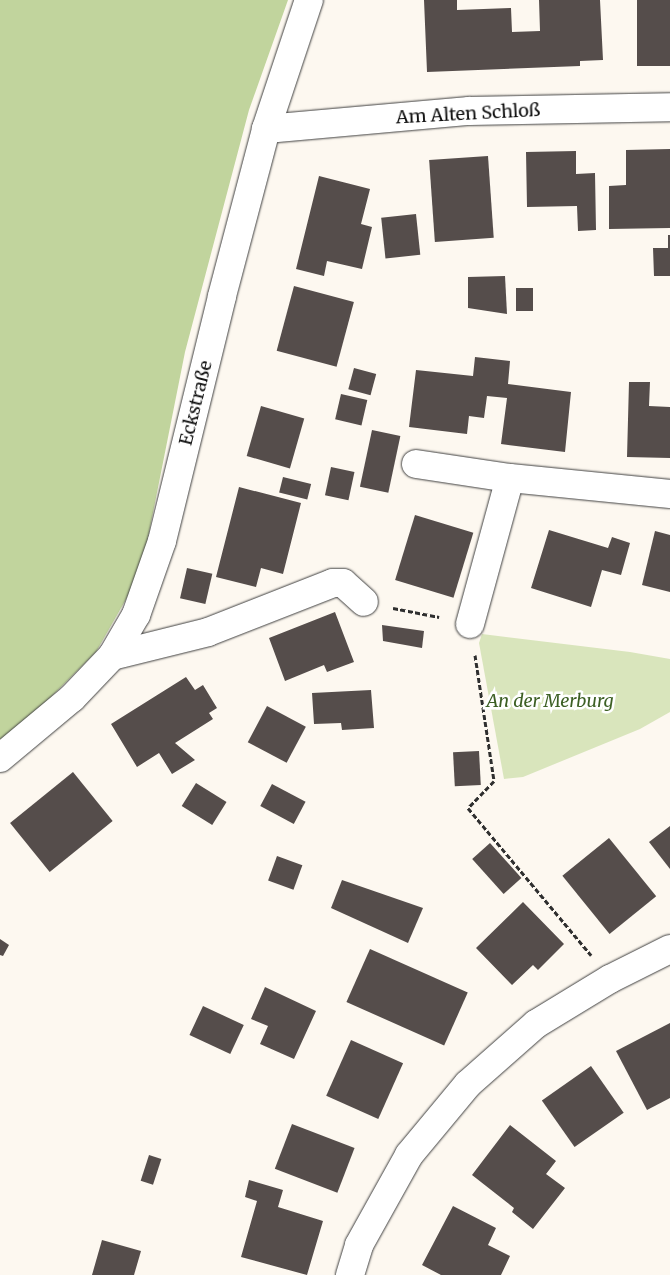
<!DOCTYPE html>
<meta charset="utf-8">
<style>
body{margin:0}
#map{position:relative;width:670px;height:1275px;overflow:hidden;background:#fdf8f0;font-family:Merriweather,serif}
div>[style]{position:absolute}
.green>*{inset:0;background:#d9e5bc}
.forest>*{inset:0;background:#c1d49d}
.building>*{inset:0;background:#554d4b;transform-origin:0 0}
.path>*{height:3px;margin-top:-1.5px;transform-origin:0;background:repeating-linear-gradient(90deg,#2f2f2f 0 5px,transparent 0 7.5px)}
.roads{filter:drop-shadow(0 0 1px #404040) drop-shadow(0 0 1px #404040)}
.minor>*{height:28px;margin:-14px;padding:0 14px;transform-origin:14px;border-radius:14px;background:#fff}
span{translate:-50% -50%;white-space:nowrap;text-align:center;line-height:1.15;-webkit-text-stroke:5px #fff;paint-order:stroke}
.street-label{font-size:18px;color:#0d0d0d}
.park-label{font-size:18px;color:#3c5f24;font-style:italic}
</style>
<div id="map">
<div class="green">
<i style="clip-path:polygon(482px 634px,630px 652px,670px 659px,670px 712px,640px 729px,523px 777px,504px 779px,479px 643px)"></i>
</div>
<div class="forest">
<i style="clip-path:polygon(0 0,288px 0,249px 110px,185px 352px,141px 573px,96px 652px,7px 741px,0 744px)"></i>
</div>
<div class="building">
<i style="clip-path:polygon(424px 0,457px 0,457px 10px,511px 8px,512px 32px,540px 31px,539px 0,600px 0,603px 60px,580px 61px,580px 66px,427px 72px)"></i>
<i style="left:637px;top:0;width:33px;height:66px"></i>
<i style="clip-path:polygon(670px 149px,670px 228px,609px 229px,609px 186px,626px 185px,626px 150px)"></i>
<i style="clip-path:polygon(576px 151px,576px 174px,595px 173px,596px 230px,578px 231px,577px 206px,527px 207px,526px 152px)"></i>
<i style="left:488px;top:156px;width:82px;height:59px;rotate:86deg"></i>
<i style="clip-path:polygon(319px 176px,370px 189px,361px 224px,372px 227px,362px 269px,327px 261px,324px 276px,296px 269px)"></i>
<i style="left:416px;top:214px;width:41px;height:35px;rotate:84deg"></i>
<i style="clip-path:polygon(668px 235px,670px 235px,670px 276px,654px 276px,653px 248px,668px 248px)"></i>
<i style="clip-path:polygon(505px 276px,507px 314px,468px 308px,468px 277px)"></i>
<i style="left:294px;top:286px;width:62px;height:67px;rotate:15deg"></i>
<i style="left:516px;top:288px;width:17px;height:23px"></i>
<i style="clip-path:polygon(475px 357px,510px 361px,508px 384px,571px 392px,565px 452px,501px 444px,507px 398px,487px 396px,484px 418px,469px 416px,467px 434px,409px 427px,416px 370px,473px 376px)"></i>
<i style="left:354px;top:368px;width:23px;height:22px;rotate:15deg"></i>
<i style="clip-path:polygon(629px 382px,650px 382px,649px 406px,670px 407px,670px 458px,627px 457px)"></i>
<i style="left:341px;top:394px;width:27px;height:26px;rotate:13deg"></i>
<i style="left:261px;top:406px;width:45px;height:52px;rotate:16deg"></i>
<i style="left:372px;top:430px;width:29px;height:58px;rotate:12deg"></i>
<i style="left:331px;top:467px;width:24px;height:29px;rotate:12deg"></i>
<i style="left:283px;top:477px;width:29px;height:16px;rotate:14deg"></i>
<i style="clip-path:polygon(239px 487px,301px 503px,283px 574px,261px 568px,256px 587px,216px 577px)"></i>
<i style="left:415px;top:515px;width:61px;height:68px;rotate:17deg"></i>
<i style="clip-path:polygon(549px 530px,608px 548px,612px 537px,630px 543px,621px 575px,602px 570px,591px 607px,531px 588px)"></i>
<i style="clip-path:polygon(655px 531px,670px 535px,670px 592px,642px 585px)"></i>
<i style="left:187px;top:568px;width:26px;height:31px;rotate:13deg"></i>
<i style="clip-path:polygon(335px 612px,354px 662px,327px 672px,324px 665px,285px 681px,269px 638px)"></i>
<i style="clip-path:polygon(382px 625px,424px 631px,422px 648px,383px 641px)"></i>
<i style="clip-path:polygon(186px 677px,195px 690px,203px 685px,217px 708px,209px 713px,213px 719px,175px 743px,195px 760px,172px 774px,159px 753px,137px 767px,111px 724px)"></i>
<i style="clip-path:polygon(371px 690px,374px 728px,342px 730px,341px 723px,314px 724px,312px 693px)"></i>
<i style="left:267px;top:706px;width:44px;height:41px;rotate:28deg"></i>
<i style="left:479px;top:751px;width:34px;height:26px;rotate:87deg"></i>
<i style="left:73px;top:772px;width:63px;height:81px;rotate:51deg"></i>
<i style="left:196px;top:783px;width:36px;height:27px;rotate:32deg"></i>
<i style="left:272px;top:784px;width:38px;height:25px;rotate:28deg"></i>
<i style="clip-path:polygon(670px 826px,670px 869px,649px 842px)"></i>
<i style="left:609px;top:838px;width:75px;height:60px;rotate:51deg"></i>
<i style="left:490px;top:843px;width:47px;height:24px;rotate:48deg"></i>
<i style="left:277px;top:856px;width:27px;height:26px;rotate:20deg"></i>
<i style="clip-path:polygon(342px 880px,423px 908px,408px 943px,331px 908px)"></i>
<i style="clip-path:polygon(523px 902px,564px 944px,538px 970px,533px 965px,512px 985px,476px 948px)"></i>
<i style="clip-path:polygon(0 939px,9px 945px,3px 956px,0 955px)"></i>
<i style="left:370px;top:949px;width:107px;height:58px;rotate:24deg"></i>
<i style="clip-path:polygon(265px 987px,316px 1011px,294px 1059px,260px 1044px,268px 1026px,251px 1019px)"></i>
<i style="left:203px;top:1006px;width:45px;height:32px;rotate:25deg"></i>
<i style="clip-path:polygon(670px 1023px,670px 1098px,647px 1110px,616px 1051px)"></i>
<i style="left:351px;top:1040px;width:57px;height:61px;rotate:24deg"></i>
<i style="left:591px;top:1066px;width:57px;height:60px;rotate:55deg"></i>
<i style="left:292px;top:1124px;width:67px;height:48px;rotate:21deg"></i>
<i style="clip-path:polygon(510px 1125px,556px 1161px,546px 1174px,565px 1188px,533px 1229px,512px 1212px,514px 1208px,472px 1175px)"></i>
<i style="left:149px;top:1155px;width:13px;height:27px;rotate:18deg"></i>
<i style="clip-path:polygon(249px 1180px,283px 1190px,278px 1207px,323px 1221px,307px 1275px,241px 1257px,257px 1201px,245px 1197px)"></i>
<i style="clip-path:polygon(453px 1206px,496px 1228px,488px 1245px,510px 1256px,501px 1275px,441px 1275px,422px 1265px)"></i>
<i style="clip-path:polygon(102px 1240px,141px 1251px,134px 1275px,92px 1275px)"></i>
</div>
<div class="path">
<i style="left:393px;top:608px;width:47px;rotate:11.1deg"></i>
<i style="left:475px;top:655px;width:127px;rotate:81.4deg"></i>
<i style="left:494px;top:781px;width:37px;rotate:134deg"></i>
<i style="left:468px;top:808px;width:192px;rotate:50.1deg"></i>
</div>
<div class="roads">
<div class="minor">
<i style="left:266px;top:129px;width:204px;rotate:-5.1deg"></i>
<i style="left:469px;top:111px;width:201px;rotate:-1.1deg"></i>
<i style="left:416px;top:464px;width:95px;rotate:8.5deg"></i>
<i style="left:510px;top:478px;width:161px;rotate:5.7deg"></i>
<i style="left:470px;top:624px;width:151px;rotate:-74.7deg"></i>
<i style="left:112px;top:656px;width:99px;rotate:-14deg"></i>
<i style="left:208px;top:632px;width:134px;rotate:-21.4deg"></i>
<i style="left:333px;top:583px;width:10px"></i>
<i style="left:343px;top:583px;width:28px;rotate:42deg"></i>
<i style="left:0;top:758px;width:94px;rotate:-39.8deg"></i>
<i style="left:72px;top:698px;width:58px;rotate:-46.4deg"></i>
<i style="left:112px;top:656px;width:48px;rotate:-59.7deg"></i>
<i style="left:136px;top:615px;width:78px;rotate:-70.6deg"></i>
<i style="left:162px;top:541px;width:252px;rotate:-76.2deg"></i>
<i style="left:222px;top:296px;width:173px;rotate:-75.2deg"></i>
<i style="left:266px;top:129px;width:136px;rotate:-71.6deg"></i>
<i style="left:350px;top:1275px;width:31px;rotate:-73deg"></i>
<i style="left:359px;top:1245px;width:103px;rotate:-60.9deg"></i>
<i style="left:409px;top:1155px;width:92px;rotate:-50.3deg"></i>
<i style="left:468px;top:1084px;width:91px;rotate:-41.4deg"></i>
<i style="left:536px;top:1024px;width:87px;rotate:-31.3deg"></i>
<i style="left:610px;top:979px;width:67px;rotate:-26.6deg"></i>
</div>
</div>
<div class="street-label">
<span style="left:468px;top:114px;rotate:-3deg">Am Alten Schloß</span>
<span style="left:196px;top:403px;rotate:-76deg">Eckstraße</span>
</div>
<div class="park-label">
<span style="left:550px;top:701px">An der Merburg</span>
</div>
</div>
